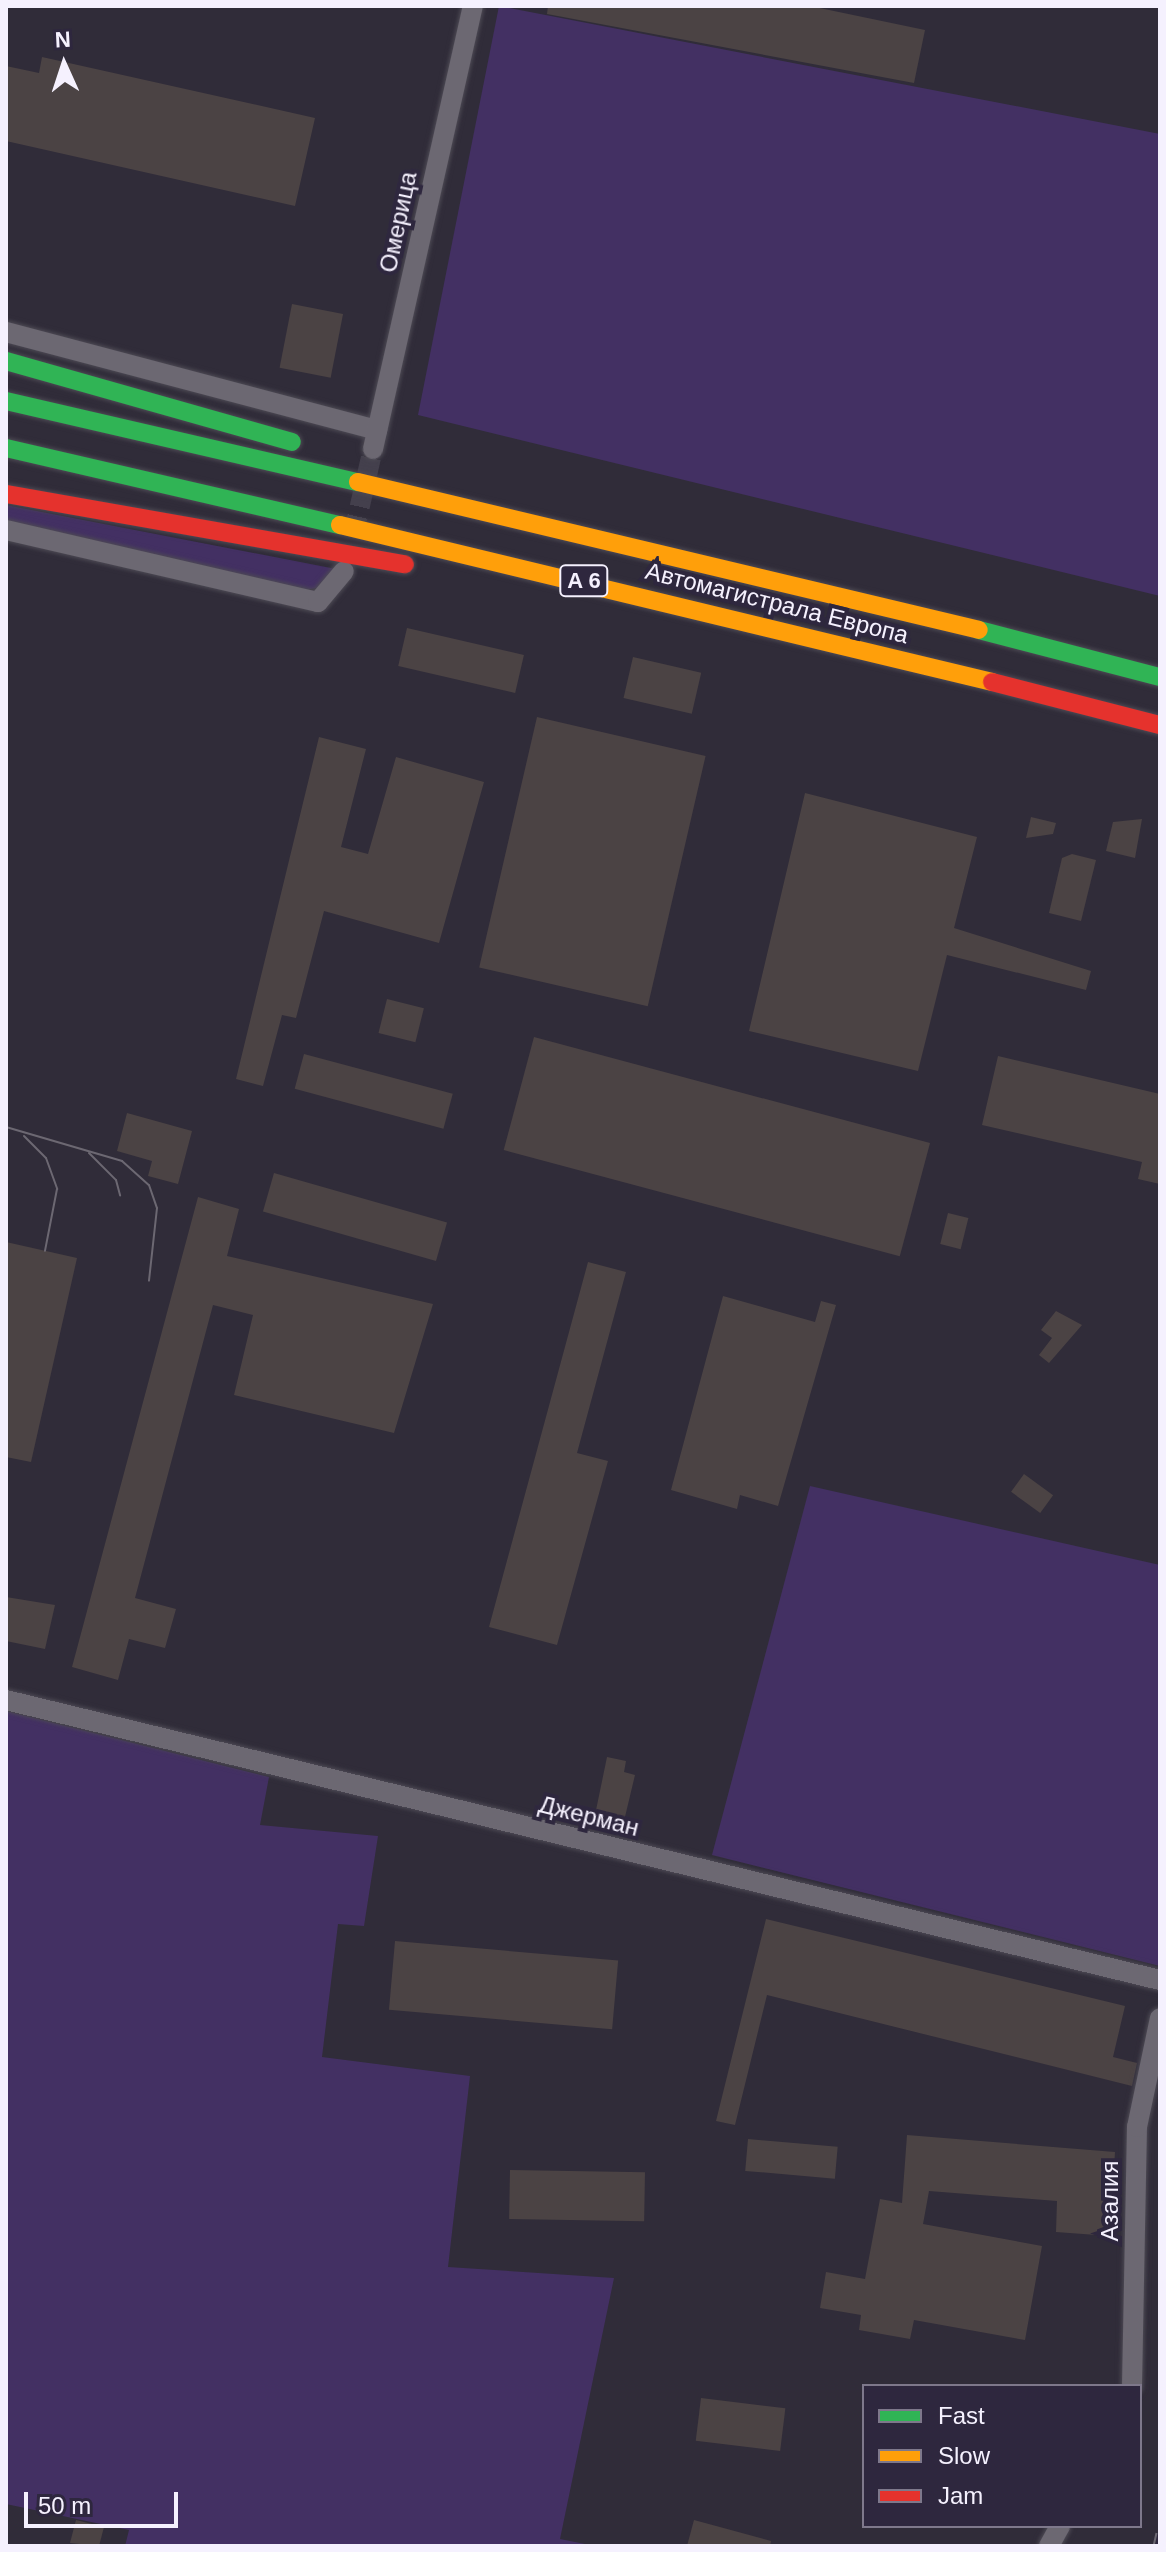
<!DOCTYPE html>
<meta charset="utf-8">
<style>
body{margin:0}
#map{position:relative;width:1166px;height:2552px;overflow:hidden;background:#302c39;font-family:Helvetica,sans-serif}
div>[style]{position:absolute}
.green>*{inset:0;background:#433063}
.building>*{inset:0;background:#4b4344;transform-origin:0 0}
.street-tunnel>*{height:20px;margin-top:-10px;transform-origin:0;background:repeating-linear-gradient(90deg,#44404d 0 20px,transparent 0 30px)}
.roads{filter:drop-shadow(0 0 2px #4d4a54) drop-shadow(0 0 2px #4d4a54)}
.street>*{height:20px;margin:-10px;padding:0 10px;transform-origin:10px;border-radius:10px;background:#6c6872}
.fast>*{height:18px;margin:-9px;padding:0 9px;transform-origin:9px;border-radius:9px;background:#30b455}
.slow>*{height:18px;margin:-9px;padding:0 9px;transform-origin:9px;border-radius:9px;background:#ff9f0a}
.jam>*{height:18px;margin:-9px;padding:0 9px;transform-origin:9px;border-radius:9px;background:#e5322d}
.tram>*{height:2px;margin:-1px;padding:0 1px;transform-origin:1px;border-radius:1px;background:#6c6872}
.rail>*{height:9px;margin-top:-4.5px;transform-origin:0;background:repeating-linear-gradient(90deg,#2e273e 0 18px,#6c6872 0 36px);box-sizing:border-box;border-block:2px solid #6c6872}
span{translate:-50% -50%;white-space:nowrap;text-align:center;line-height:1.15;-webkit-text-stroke:8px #2e273e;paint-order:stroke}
.shield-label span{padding:2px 6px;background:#2e273e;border:2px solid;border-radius:6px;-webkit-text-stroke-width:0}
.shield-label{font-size:22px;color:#f5f1fe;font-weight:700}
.street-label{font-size:24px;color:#f5f1fe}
.frame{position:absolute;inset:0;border:8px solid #f5f1fe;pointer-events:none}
.legend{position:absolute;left:862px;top:2384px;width:280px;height:144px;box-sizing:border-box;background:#2e273e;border:2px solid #7e788b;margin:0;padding:10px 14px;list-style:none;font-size:24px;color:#f5f1fe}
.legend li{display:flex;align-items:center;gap:16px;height:40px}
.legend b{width:40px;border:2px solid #7e788b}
.north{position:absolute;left:24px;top:24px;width:80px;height:80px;-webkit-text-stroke:6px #2e273e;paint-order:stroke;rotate:357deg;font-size:22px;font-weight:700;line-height:32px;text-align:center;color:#f5f1fe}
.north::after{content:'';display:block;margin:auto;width:28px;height:36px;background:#f5f1fe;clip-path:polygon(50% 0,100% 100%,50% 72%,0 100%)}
.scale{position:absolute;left:24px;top:2492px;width:154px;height:36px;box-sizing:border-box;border:4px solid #f5f1fe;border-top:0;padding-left:10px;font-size:24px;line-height:28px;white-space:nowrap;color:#f5f1fe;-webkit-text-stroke:6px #2e273e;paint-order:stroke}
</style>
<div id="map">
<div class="green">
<i style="clip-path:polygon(499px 6px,1160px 134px,1160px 596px,418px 415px)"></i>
<i style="clip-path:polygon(6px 505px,336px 569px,318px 588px,298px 591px,6px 520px)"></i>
<i style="clip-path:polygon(810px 1486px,1160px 1565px,1160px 1966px,712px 1855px)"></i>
<i style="clip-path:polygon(6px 1711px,269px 1777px,260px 1825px,378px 1836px,364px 1926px,338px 1924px,322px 2057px,470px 2076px,448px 2267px,614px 2278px,560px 2539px,595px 2546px,125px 2546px,129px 2530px,6px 2504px)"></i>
</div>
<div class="building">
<i style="clip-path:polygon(548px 6px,810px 6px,925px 30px,914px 83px,547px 14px)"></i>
<i style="clip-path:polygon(42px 57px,315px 118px,295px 206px,6px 141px,6px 66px,39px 73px)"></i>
<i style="left:292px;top:304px;width:52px;height:65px;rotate:11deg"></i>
<i style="left:407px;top:628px;width:120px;height:39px;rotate:13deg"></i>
<i style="left:633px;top:657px;width:70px;height:42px;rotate:13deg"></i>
<i style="left:537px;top:717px;width:173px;height:257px;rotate:13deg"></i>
<i style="clip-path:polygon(319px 737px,366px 749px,341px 847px,368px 854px,396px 757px,484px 782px,439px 943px,324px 911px,296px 1018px,282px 1015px,263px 1086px,236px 1079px)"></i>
<i style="clip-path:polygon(805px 793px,977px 837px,954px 928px,1091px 971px,1086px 990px,947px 955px,918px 1071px,749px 1031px)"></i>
<i style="clip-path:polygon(1031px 817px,1056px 823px,1053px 834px,1026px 838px)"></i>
<i style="clip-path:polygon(1142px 819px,1135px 858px,1106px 851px,1113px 822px)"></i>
<i style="clip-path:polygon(1072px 854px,1096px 860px,1081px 921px,1049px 913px,1062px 858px)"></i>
<i style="left:387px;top:999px;width:38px;height:35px;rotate:14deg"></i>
<i style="left:534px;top:1037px;width:410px;height:117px;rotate:15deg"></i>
<i style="left:304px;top:1054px;width:154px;height:36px;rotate:15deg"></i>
<i style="clip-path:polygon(998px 1056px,1160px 1094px,1160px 1184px,1138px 1179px,1142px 1162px,982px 1125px)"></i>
<i style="clip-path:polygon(127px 1113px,192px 1131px,178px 1184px,148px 1176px,152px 1161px,117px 1151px)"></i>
<i style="left:274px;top:1173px;width:180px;height:40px;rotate:16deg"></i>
<i style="clip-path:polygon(198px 1197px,239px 1209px,227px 1256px,433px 1304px,394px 1433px,234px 1395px,253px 1315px,213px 1305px,135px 1598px,176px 1609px,165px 1648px,129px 1639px,118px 1680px,72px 1667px)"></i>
<i style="left:948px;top:1213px;width:21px;height:32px;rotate:14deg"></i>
<i style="clip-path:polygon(6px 1242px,77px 1258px,31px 1462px,6px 1457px)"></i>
<i style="clip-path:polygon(588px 1262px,626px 1272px,577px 1453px,608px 1461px,557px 1645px,489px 1627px)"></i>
<i style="clip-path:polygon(723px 1296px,815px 1322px,821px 1301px,836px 1305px,778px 1506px,740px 1495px,737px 1509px,671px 1490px)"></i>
<i style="clip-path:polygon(1056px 1311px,1082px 1325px,1049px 1363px,1039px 1355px,1052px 1338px,1041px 1330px)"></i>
<i style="left:1024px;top:1474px;width:36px;height:22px;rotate:36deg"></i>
<i style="clip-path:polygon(6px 1597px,55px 1605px,45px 1649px,6px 1641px)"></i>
<i style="clip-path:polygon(607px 1757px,626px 1761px,624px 1772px,635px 1775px,624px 1821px,595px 1815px)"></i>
<i style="clip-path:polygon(766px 1919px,1125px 2006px,1113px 2057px,1137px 2063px,1132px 2086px,767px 1995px,735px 2125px,716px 2121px)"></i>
<i style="left:395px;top:1941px;width:224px;height:69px;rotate:5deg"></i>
<i style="clip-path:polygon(907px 2135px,1115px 2152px,1110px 2236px,1056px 2232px,1057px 2201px,929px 2191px,923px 2224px,1042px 2246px,1025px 2340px,914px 2320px,910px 2339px,859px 2330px,861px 2315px,820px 2308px,826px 2272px,865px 2279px,880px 2199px,902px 2203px)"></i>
<i style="left:748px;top:2139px;width:90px;height:32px;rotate:5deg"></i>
<i style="left:510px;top:2170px;width:135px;height:49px;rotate:1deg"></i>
<i style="left:701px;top:2398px;width:85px;height:43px;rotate:7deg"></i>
<i style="clip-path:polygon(76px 2520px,104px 2527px,99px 2546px,70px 2543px)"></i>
<i style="clip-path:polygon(694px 2520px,771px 2541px,770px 2546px,687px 2546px)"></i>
</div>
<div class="street-tunnel">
<i style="left:353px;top:536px;width:89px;rotate:-77.1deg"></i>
</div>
<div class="roads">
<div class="street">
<i style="left:6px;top:332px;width:384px;rotate:14.8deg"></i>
<i style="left:373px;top:449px;width:454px;rotate:-77.3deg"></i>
<i style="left:6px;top:530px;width:320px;rotate:13deg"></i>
<i style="left:318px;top:602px;width:40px;rotate:-50deg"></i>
<i style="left:6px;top:1700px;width:1187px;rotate:13.64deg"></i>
<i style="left:1132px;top:2386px;width:259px;rotate:-88.9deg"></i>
<i style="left:1137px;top:2127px;width:111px;rotate:-78.1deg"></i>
<i style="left:1049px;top:2546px;width:23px;rotate:-61deg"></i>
</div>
<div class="fast">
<i style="left:6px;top:361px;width:297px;rotate:15.8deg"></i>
<i style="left:6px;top:401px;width:361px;rotate:13deg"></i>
<i style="left:6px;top:448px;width:343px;rotate:13deg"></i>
<i style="left:979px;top:630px;width:187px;rotate:14.6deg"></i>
</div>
<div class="slow">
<i style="left:358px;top:482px;width:638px;rotate:13.4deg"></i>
<i style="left:340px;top:525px;width:671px;rotate:13.54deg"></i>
</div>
<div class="jam">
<i style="left:6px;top:494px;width:405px;rotate:10deg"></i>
<i style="left:992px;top:682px;width:173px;rotate:14.4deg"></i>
</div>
</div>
<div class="tram">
<i style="left:6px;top:1127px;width:121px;rotate:16.3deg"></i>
<i style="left:122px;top:1161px;width:36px;rotate:42deg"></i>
<i style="left:149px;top:1185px;width:24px;rotate:71deg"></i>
<i style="left:157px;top:1208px;width:73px;rotate:96.3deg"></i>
<i style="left:24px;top:1136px;width:31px;rotate:45deg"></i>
<i style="left:46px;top:1158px;width:33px;rotate:70deg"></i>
<i style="left:57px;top:1189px;width:63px;rotate:101deg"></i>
<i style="left:89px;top:1153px;width:38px;rotate:45deg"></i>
<i style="left:116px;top:1180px;width:16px;rotate:75deg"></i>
</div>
<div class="rail">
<i style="left:1157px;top:2546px;width:13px;rotate:-77deg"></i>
</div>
<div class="shield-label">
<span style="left:584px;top:581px">A 6</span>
</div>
<div class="street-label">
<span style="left:398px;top:222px;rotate:-78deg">Омерица</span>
<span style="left:777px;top:603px;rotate:14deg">Автомагистрала Европа</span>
<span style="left:589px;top:1816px;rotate:14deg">Джерман</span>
<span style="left:1110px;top:2201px;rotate:-90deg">Азалия</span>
</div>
<div class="frame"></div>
<ul class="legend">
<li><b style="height:10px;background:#30b455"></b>Fast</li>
<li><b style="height:10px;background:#ff9f0a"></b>Slow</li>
<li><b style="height:10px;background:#e5322d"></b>Jam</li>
</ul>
<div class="north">N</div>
<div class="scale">50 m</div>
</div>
